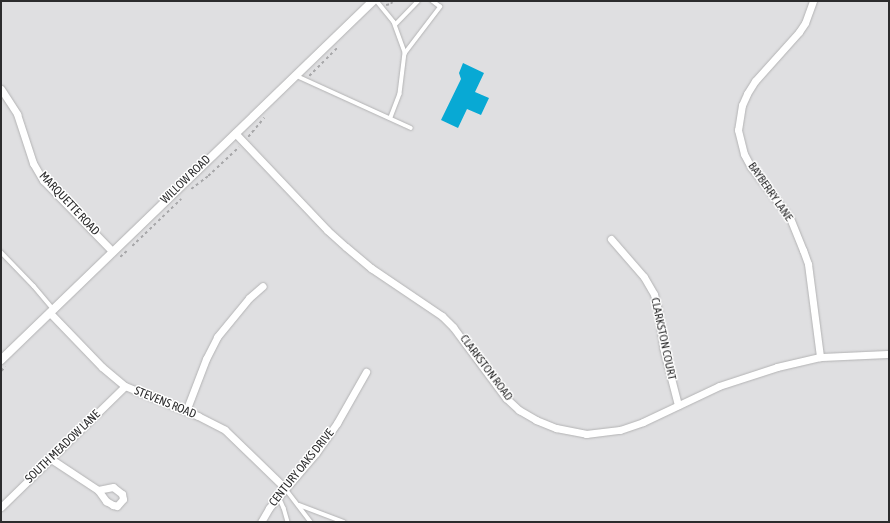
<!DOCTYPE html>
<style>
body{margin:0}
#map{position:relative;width:890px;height:523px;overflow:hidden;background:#dfdfe1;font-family:"Asap Condensed",sans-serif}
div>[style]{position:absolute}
.water>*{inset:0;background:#08a9d4}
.path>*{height:1.5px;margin-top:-0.75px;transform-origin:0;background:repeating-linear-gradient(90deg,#a7a7a9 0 3px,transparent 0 6px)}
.roads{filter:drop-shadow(0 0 1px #b3b3b4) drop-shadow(0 0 1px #b3b3b4)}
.service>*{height:3.5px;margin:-1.75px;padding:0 1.75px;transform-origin:1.75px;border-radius:1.75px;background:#fff}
.minor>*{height:7px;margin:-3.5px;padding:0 3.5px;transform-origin:3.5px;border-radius:3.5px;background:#fff}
.tertiary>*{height:8px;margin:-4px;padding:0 4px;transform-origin:4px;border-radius:4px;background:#fff}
span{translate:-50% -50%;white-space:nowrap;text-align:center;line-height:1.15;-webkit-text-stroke:3px #fff;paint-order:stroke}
.street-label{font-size:12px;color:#2c2c2d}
.frame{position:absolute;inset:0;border:2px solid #2c2c2d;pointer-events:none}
</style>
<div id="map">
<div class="water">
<i style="clip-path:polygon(463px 63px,484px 73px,475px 92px,489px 98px,481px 115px,467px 109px,458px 128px,441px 120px,461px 79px,459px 73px)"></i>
</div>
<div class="path">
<i style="left:386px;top:5px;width:5px;rotate:-11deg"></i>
<i style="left:391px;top:4px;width:3px;rotate:-72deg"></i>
<i style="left:309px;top:76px;width:40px;rotate:-45deg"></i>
<i style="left:248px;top:137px;width:25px;rotate:-50deg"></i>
<i style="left:191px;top:189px;width:21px;rotate:-37deg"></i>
<i style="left:208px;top:176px;width:42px;rotate:-43.1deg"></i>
<i style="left:132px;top:246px;width:68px;rotate:-43.8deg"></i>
<i style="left:120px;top:257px;width:12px;rotate:-42deg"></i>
<i style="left:1px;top:371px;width:6px;rotate:-45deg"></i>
</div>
<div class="roads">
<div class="service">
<i style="left:377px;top:1px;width:27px;rotate:51deg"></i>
<i style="left:394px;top:22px;width:33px;rotate:70deg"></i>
<i style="left:405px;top:53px;width:41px;rotate:97deg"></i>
<i style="left:400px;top:94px;width:25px;rotate:111deg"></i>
<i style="left:395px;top:25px;width:33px;rotate:-46deg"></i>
<i style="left:405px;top:53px;width:58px;rotate:-52.7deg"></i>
<i style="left:440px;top:7px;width:10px;rotate:-143deg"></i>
<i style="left:297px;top:76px;width:125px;rotate:24.5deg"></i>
<i style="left:1px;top:252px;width:47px;rotate:45.9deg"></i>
<i style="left:34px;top:286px;width:30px;rotate:50deg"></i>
<i style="left:285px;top:488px;width:43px;rotate:52.6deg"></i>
<i style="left:279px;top:497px;width:12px;rotate:66deg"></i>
<i style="left:284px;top:508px;width:15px;rotate:74deg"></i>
<i style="left:299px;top:505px;width:48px;rotate:20.7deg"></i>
</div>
<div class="minor">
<i style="left:813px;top:1px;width:23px;rotate:110deg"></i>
<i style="left:805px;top:23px;width:11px;rotate:124deg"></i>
<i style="left:799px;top:32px;width:66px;rotate:131.9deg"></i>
<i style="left:755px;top:81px;width:15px;rotate:122deg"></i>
<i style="left:747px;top:94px;width:12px;rotate:114deg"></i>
<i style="left:742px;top:105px;width:25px;rotate:99deg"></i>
<i style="left:738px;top:130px;width:25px;rotate:76deg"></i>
<i style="left:744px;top:154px;width:15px;rotate:62deg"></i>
<i style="left:751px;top:167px;width:64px;rotate:52.6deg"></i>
<i style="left:790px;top:218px;width:35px;rotate:68deg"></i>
<i style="left:803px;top:250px;width:15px;rotate:70deg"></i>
<i style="left:808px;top:264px;width:94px;rotate:82.6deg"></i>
<i style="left:1px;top:89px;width:30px;rotate:57deg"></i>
<i style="left:17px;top:114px;width:52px;rotate:71.9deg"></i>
<i style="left:33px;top:163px;width:20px;rotate:60deg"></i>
<i style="left:43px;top:180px;width:99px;rotate:45.8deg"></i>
<i style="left:235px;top:133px;width:134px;rotate:46.5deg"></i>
<i style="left:327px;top:230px;width:25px;rotate:42deg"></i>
<i style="left:346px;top:247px;width:33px;rotate:40deg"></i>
<i style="left:371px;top:268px;width:86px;rotate:34.1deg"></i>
<i style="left:442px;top:316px;width:16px;rotate:45deg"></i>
<i style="left:453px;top:327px;width:89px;rotate:53.3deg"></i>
<i style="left:506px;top:398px;width:18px;rotate:43deg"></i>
<i style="left:519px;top:410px;width:20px;rotate:30deg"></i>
<i style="left:536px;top:420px;width:22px;rotate:22deg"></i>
<i style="left:556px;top:428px;width:31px;rotate:11deg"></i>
<i style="left:586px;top:434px;width:34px;rotate:-7deg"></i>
<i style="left:620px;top:430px;width:24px;rotate:-19deg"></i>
<i style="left:643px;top:422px;width:84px;rotate:-25.3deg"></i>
<i style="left:719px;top:386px;width:61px;rotate:-18.1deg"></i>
<i style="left:777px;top:367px;width:44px;rotate:-13.1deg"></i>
<i style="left:820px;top:357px;width:69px;rotate:-2.5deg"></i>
<i style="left:611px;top:239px;width:50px;rotate:49deg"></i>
<i style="left:644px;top:277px;width:20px;rotate:60deg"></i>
<i style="left:654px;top:294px;width:16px;rotate:76deg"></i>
<i style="left:658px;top:310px;width:37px;rotate:82deg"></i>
<i style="left:663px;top:347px;width:60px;rotate:75.5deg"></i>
<i style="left:50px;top:313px;width:75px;rotate:46.1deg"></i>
<i style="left:102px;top:367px;width:30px;rotate:40deg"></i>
<i style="left:125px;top:386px;width:79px;rotate:22.3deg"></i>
<i style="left:198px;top:416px;width:30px;rotate:27deg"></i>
<i style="left:225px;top:430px;width:83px;rotate:44deg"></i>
<i style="left:186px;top:411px;width:56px;rotate:-69deg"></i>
<i style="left:206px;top:359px;width:25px;rotate:-63deg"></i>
<i style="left:217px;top:337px;width:50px;rotate:-50.6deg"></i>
<i style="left:249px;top:298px;width:18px;rotate:-41deg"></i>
<i style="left:51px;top:459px;width:56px;rotate:33.4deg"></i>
<i style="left:98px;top:490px;width:14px;rotate:54deg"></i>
<i style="left:106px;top:501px;width:8px;rotate:30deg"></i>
<i style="left:113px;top:505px;width:4px;rotate:14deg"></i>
<i style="left:117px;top:506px;width:9px;rotate:-49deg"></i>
<i style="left:123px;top:499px;width:5px;rotate:-101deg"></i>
<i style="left:122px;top:494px;width:11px;rotate:-142deg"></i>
<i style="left:113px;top:487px;width:15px;rotate:169deg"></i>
<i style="left:1px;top:507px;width:173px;rotate:-44.3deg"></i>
<i style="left:261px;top:522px;width:16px;rotate:-60deg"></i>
<i style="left:269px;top:508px;width:72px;rotate:-49.5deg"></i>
<i style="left:316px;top:453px;width:37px;rotate:-55deg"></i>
<i style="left:337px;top:423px;width:59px;rotate:-60.4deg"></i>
</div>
<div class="tertiary">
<i style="left:1px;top:360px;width:517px;rotate:-43.98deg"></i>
</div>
</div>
<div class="street-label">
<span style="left:186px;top:180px;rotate:-44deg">WILLOW ROAD</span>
<span style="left:770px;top:192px;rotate:55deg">BAYBERRY LANE</span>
<span style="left:69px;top:204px;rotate:47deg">MARQUETTE ROAD</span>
<span style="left:663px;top:339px;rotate:78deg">CLARKSTON COURT</span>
<span style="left:486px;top:368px;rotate:53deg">CLARKSTON ROAD</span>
<span style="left:165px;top:403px;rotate:22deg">STEVENS ROAD</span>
<span style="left:63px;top:447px;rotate:-44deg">SOUTH MEADOW LANE</span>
<span style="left:302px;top:468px;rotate:-51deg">CENTURY OAKS DRIVE</span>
</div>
<div class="frame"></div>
</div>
